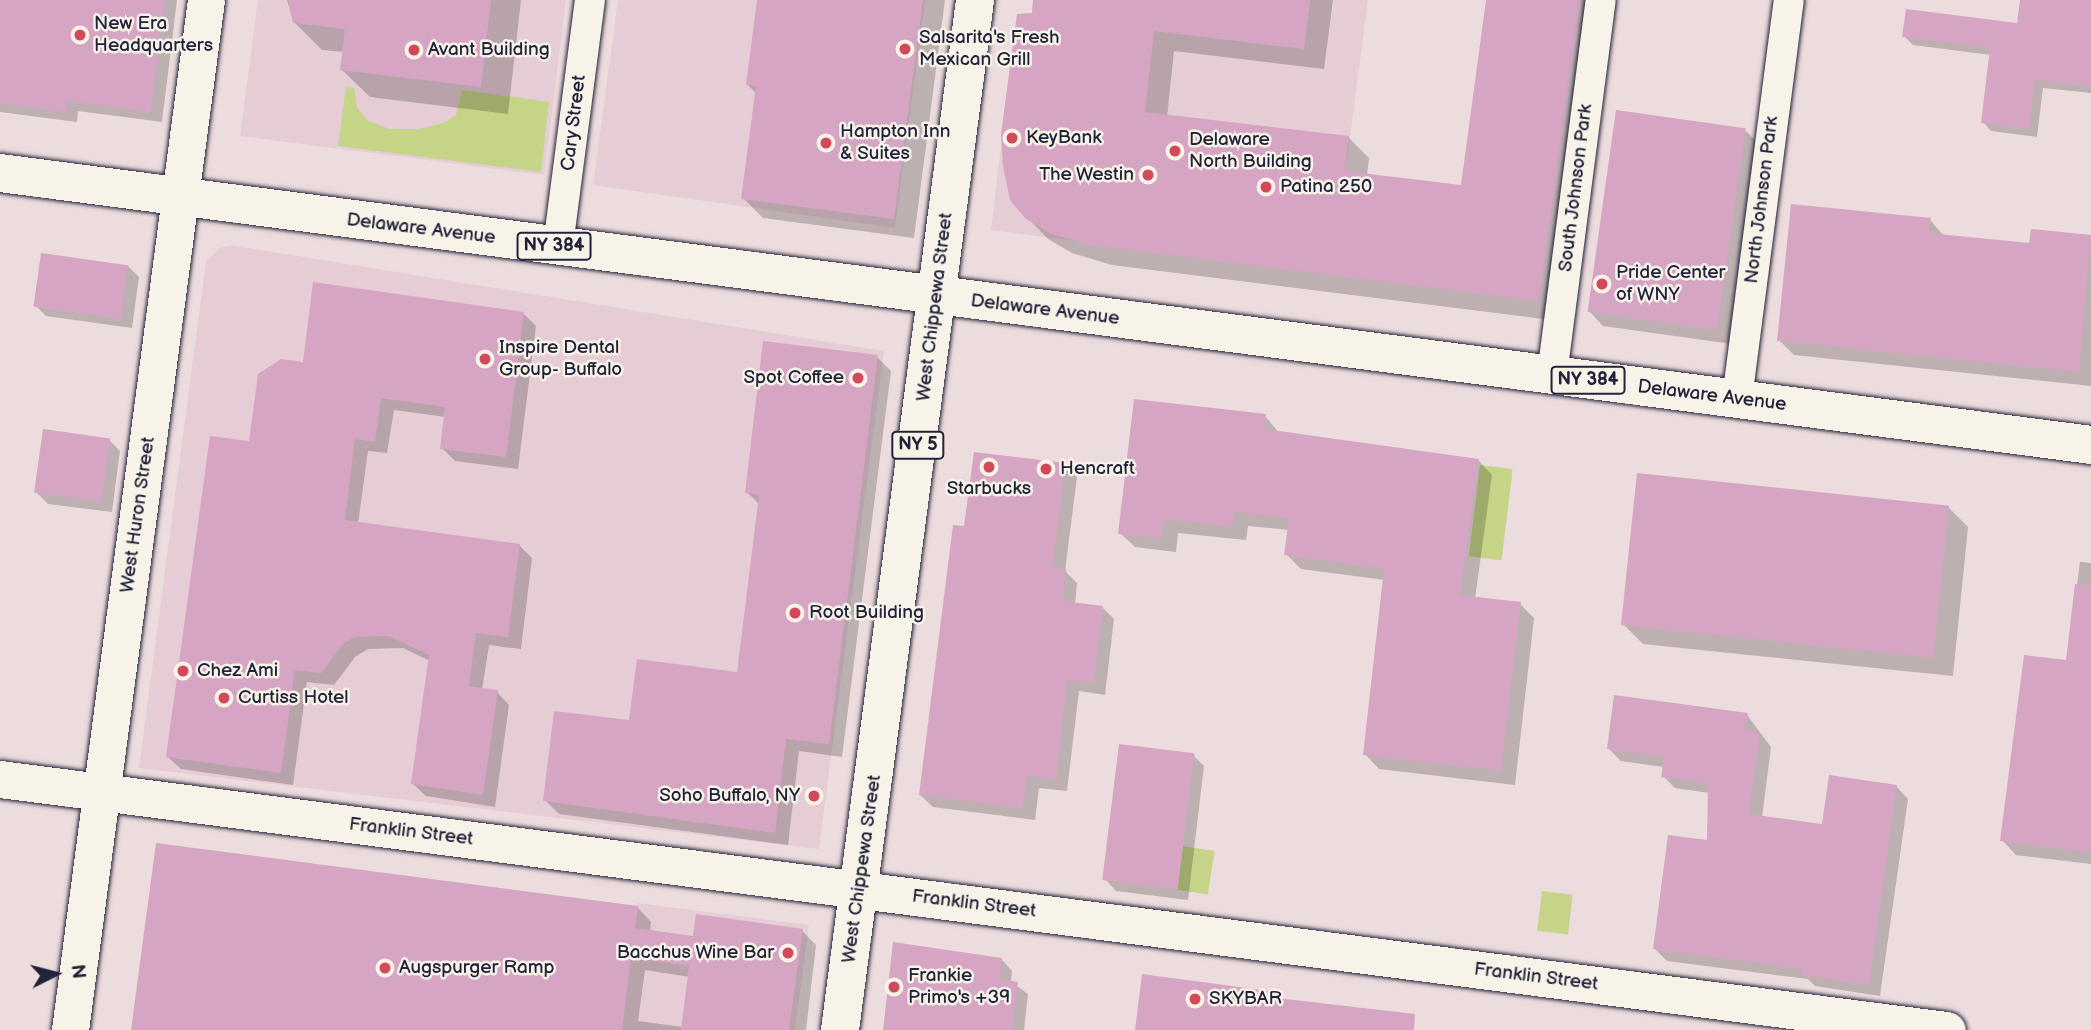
<!DOCTYPE html>
<style>
body{margin:0}
#map{position:relative;width:2091px;height:1030px;overflow:hidden;background:#eddcdd;font-family:"Balsamiq Sans",sans-serif}
div>[style]{position:absolute}
.built>*{inset:0;background:#e6ccd5}
.green>*{inset:0;background:#c6d488;transform-origin:0 0}
.shadow>*{inset:0;background:#0003}
.building>*{inset:0;background:#d6a5c3;transform-origin:0 0}
.roads{filter:drop-shadow(0 0 2px #22223b) drop-shadow(0 0 2px #22223b)}
.minor>*{height:30px;margin:-15px;padding:0 15px;transform-origin:15px;border-radius:15px;background:#f7f3e8}
.tertiary>*{height:37px;margin:-18.5px;padding:0 18.5px;transform-origin:18.5px;border-radius:18.5px;background:#f7f3e8}
.primary>*{height:38px;margin:-19px;padding:0 19px;transform-origin:19px;border-radius:19px;background:#f7f3e8}
.dots>*{width:19px;height:19px;translate:-50% -50%;box-sizing:border-box;border:4px solid #f7f3e8;border-radius:50%}
span{translate:-50% -50%;white-space:nowrap;text-align:center;line-height:1.15;-webkit-text-stroke:5px #f7f3e8;paint-order:stroke}
.shield-label span{padding:2px 5px;background:#f7f3e8;border:2px solid;border-radius:5px;-webkit-text-stroke-width:0}
.shield-label{font-size:18px;color:#22223b;font-weight:700}
.poi-label{font-size:19px;color:#22223b}
.left{translate:0 -50%;text-align:left}
.right{translate:-100% -50%;text-align:right}
.street-label{font-size:19px;color:#22223b}
.north{position:absolute;left:21px;top:939px;width:70px;height:70px;-webkit-text-stroke:5px #f7f3e8;paint-order:stroke;rotate:84deg;font-size:19px;font-weight:700;line-height:28px;text-align:center;color:#22223b}
.north::after{content:'';display:block;margin:auto;width:24px;height:32px;background:#22223b;clip-path:polygon(50% 0,100% 100%,50% 72%,0 100%)}
</style>
<div id="map">
<div class="built">
<i style="clip-path:polygon(258px 0,566px 0,544px 175px,240px 136px)"></i>
<i style="clip-path:polygon(618px 0,925px 0,895px 228px,593px 185px)"></i>
<i style="clip-path:polygon(1033px 0,1062px 0,1060px 19px,1304px 49px,1310px 0,1368px 0,1332px 274px,991px 230px,1017px 14px,1032px 13px)"></i>
<i style="clip-path:polygon(230px 245px,884px 351px,819px 849px,139px 768px,206px 261px,220px 248px)"></i>
<i style="clip-path:polygon(637px 903px,809px 925px,795px 1030px,621px 1030px)"></i>
</div>
<div class="green">
<i style="clip-path:polygon(346px 87px,354px 88px,357px 107px,367px 120px,389px 129px,420px 129px,446px 122px,456px 115px,462px 90px,549px 102px,541px 172px,338px 146px)"></i>
<i style="left:1480px;top:465px;width:33px;height:92px;rotate:7deg"></i>
<i style="left:1183px;top:846px;width:32px;height:44px;rotate:9deg"></i>
<i style="left:1542px;top:891px;width:31px;height:40px;rotate:7deg"></i>
</div>
<div class="shadow">
<i style="clip-path:polygon(0 0,177px 0,162px 122px,78px 111px,77px 122px,0 112px)"></i>
<i style="clip-path:polygon(287px 0,521px 0,508px 114px,370px 97px,342px 70px,344px 52px,322px 50px,294px 22px)"></i>
<i style="clip-path:polygon(759px 0,945px 0,914px 238px,763px 218px,743px 198px,757px 94px,748px 85px)"></i>
<i style="clip-path:polygon(1034px 0,1333px 0,1324px 69px,1174px 51px,1167px 117px,1349px 138px,1369px 158px,1367px 175px,1462px 187px,1488px 0,1603px 0,1559px 321px,1112px 265px,1072px 253px,1048px 239px,1027px 217px)"></i>
<i style="clip-path:polygon(2022px 0,2091px 0,2091px 93px,2043px 88px,2037px 137px,1991px 131px,1983px 122px,1991px 55px,1913px 45px,1904px 36px,2018px 25px)"></i>
<i style="clip-path:polygon(1746px 131px,1760px 145px,1732px 344px,1603px 326px,1589px 311px)"></i>
<i style="clip-path:polygon(1930px 220px,1944px 236px,2031px 245px,2033px 231px,2091px 237px,2091px 386px,1794px 355px,1779px 340px)"></i>
<i style="clip-path:polygon(128px 266px,139px 277px,132px 328px,46px 316px,35px 305px)"></i>
<i style="clip-path:polygon(523px 313px,536px 326px,518px 469px,455px 461px,442px 448px,446px 417px,394px 410px,387px 453px,368px 451px,358px 524px,520px 546px,532px 558px,521px 649px,489px 645px,482px 690px,497px 692px,509px 705px,495px 807px,426px 796px,413px 784px,430px 661px,403px 648px,368px 649px,355px 657px,334px 685px,307px 682px,293px 785px,181px 769px,168px 757px,250px 443px,304px 364px)"></i>
<i style="clip-path:polygon(877px 357px,891px 371px,842px 757px,799px 751px,788px 845px,559px 814px,545px 800px,631px 722px,738px 674px,760px 505px,747px 492px)"></i>
<i style="clip-path:polygon(1265px 416px,1279px 433px,1478px 460px,1492px 475px,1475px 599px,1520px 604px,1534px 618px,1515px 785px,1379px 769px,1365px 754px,1385px 580px,1301px 569px,1286px 554px,1290px 530px,1248px 526px,1246px 540px,1178px 533px,1176px 552px,1135px 547px,1120px 533px)"></i>
<i style="clip-path:polygon(109px 440px,120px 451px,112px 512px,48px 504px,37px 493px)"></i>
<i style="clip-path:polygon(1065px 465px,1077px 477px,1065px 571px,1077px 583px,1075px 604px,1102px 607px,1114px 619px,1105px 695px,1079px 691px,1067px 791px,1039px 788px,1035px 820px,933px 807px,920px 795px,966px 528px)"></i>
<i style="clip-path:polygon(1948px 507px,1968px 527px,1953px 676px,1643px 644px,1623px 624px)"></i>
<i style="clip-path:polygon(2080px 562px,2091px 563px,2091px 864px,2016px 855px,2002px 840px,2067px 662px)"></i>
<i style="clip-path:polygon(1747px 715px,1771px 747px,1762px 818px,1823px 826px,1896px 786px,1908px 799px,1880px 996px,1815px 986px,1808px 979px,1667px 961px,1655px 949px,1709px 842px,1710px 793px,1675px 788px,1663px 776px,1664px 767px,1621px 761px,1609px 749px)"></i>
<i style="clip-path:polygon(1193px 755px,1204px 766px,1188px 900px,1116px 891px,1105px 879px)"></i>
<i style="clip-path:polygon(evenodd,637px 907px,651px 922px,650px 932px,694px 938px,802px 931px,816px 945px,806px 1030px,133px 1030px,637px 907px,645px 970px,690px 977px,683px 1027px,638px 1021px,645px 970px)"></i>
<i style="clip-path:polygon(1002px 960px,1012px 971px,1011px 982px,1028px 994px,1024px 1030px,885px 1030px)"></i>
</div>
<div class="building">
<i style="clip-path:polygon(0 0,165px 0,151px 112px,67px 101px,66px 112px,0 104px)"></i>
<i style="clip-path:polygon(288px 0,491px 0,481px 87px,340px 70px,345px 29px,293px 23px)"></i>
<i style="clip-path:polygon(757px 0,923px 0,894px 219px,741px 199px,756px 86px,746px 85px)"></i>
<i style="clip-path:polygon(1033px 0,1310px 0,1304px 49px,1154px 31px,1145px 112px,1349px 136px,1345px 171px,1461px 185px,1486px 0,1580px 0,1539px 301px,1090px 245px,1049px 233px,1026px 219px,1010px 200px,1003px 166px,1001px 134px,1017px 14px,1032px 13px)"></i>
<i style="clip-path:polygon(2020px 0,2091px 0,2091px 87px,2035px 80px,2029px 129px,1981px 123px,1990px 48px,1902px 37px,1906px 9px,2017px 23px)"></i>
<i style="left:1616px;top:110px;width:131px;height:204px;rotate:8deg"></i>
<i style="clip-path:polygon(1791px 204px,1931px 218px,1929px 233px,2029px 243px,2031px 229px,2091px 235px,2079px 372px,1777px 341px)"></i>
<i style="left:41px;top:253px;width:88px;height:54px;rotate:8deg"></i>
<i style="clip-path:polygon(313px 282px,524px 312px,506px 457px,440px 449px,445px 407px,381px 398px,375px 442px,355px 439px,345px 520px,520px 544px,508px 637px,476px 633px,469px 686px,498px 690px,483px 795px,411px 784px,429px 655px,389px 636px,355px 637px,343px 644px,321px 673px,295px 670px,281px 773px,166px 757px,210px 436px,249px 441px,258px 374px,281px 359px,303px 362px)"></i>
<i style="clip-path:polygon(763px 341px,878px 355px,829px 744px,786px 739px,775px 833px,543px 801px,554px 711px,629px 720px,637px 659px,737px 672px,759px 495px,745px 493px)"></i>
<i style="clip-path:polygon(1134px 399px,1266px 414px,1264px 429px,1479px 459px,1460px 595px,1521px 602px,1501px 771px,1363px 755px,1384px 569px,1284px 555px,1289px 518px,1234px 512px,1232px 527px,1164px 519px,1162px 539px,1118px 534px)"></i>
<i style="left:43px;top:429px;width:68px;height:64px;rotate:8deg"></i>
<i style="clip-path:polygon(974px 452px,1066px 463px,1052px 568px,1066px 569px,1063px 601px,1103px 606px,1094px 683px,1067px 680px,1056px 780px,1027px 776px,1023px 808px,919px 795px,953px 525px,964px 526px)"></i>
<i style="left:1637px;top:473px;width:314px;height:153px;rotate:6deg"></i>
<i style="clip-path:polygon(2075px 584px,2091px 585px,2091px 853px,2000px 841px,2024px 655px,2066px 660px)"></i>
<i style="clip-path:polygon(1614px 695px,1748px 713px,1745px 730px,1760px 733px,1749px 814px,1822px 824px,1829px 775px,1897px 785px,1869px 985px,1801px 975px,1802px 969px,1653px 949px,1668px 835px,1707px 840px,1708px 783px,1661px 777px,1664px 757px,1607px 749px)"></i>
<i style="left:1119px;top:744px;width:76px;height:137px;rotate:7deg"></i>
<i style="clip-path:polygon(156px 843px,638px 906px,635px 928px,693px 936px,696px 914px,803px 929px,789px 1030px,681px 1030px,689px 966px,631px 957px,622px 1030px,131px 1030px)"></i>
<i style="clip-path:polygon(893px 942px,1002px 958px,1000px 979px,1018px 982px,1012px 1030px,883px 1030px)"></i>
<i style="clip-path:polygon(1142px 974px,1269px 991px,1268px 997px,1415px 1014px,1414px 1030px,1135px 1030px)"></i>
</div>
<div class="roads">
<div class="minor">
<i style="left:558px;top:246px;width:248px;rotate:-82.6deg"></i>
<i style="left:1552px;top:375px;width:378px;rotate:-82.6deg"></i>
<i style="left:1737px;top:399px;width:402px;rotate:-82.6deg"></i>
</div>
<div class="tertiary">
<i style="left:0;top:779px;width:1963px;rotate:7.35deg"></i>
<i style="left:70px;top:1030px;width:1039px;rotate:-82.48deg"></i>
</div>
<div class="primary">
<i style="left:0;top:173px;width:2109px;rotate:7.41deg"></i>
<i style="left:840px;top:1030px;width:1039px;rotate:-82.53deg"></i>
</div>
</div>
<div class="dots">
<i style="left:80px;top:35px;background:#d1495b"></i>
<i style="left:905px;top:49px;background:#d1495b"></i>
<i style="left:414px;top:50px;background:#d1495b"></i>
<i style="left:1012px;top:138px;background:#d1495b"></i>
<i style="left:826px;top:143px;background:#d1495b"></i>
<i style="left:1175px;top:151px;background:#d1495b"></i>
<i style="left:1148px;top:175px;background:#d1495b"></i>
<i style="left:1266px;top:187px;background:#d1495b"></i>
<i style="left:1602px;top:284px;background:#d1495b"></i>
<i style="left:485px;top:359px;background:#d1495b"></i>
<i style="left:858px;top:378px;background:#d1495b"></i>
<i style="left:989px;top:467px;background:#d1495b"></i>
<i style="left:1046px;top:469px;background:#d1495b"></i>
<i style="left:795px;top:613px;background:#d1495b"></i>
<i style="left:183px;top:671px;background:#d1495b"></i>
<i style="left:224px;top:698px;background:#d1495b"></i>
<i style="left:814px;top:796px;background:#d1495b"></i>
<i style="left:788px;top:953px;background:#d1495b"></i>
<i style="left:385px;top:968px;background:#d1495b"></i>
<i style="left:894px;top:987px;background:#d1495b"></i>
<i style="left:1195px;top:999px;background:#d1495b"></i>
</div>
<div class="shield-label">
<span style="left:554px;top:246px">NY 384</span>
<span style="left:1588px;top:380px">NY 384</span>
<span style="left:918px;top:445px">NY 5</span>
</div>
<div class="poi-label">
<span class="left" style="left:94px;top:35px">New Era<br>Headquarters</span>
<span class="left" style="left:919px;top:49px">Salsarita's Fresh<br>Mexican Grill</span>
<span class="left" style="left:428px;top:50px">Avant Building</span>
<span class="left" style="left:840px;top:143px">Hampton Inn<br>&amp; Suites</span>
<span class="left" style="left:1026px;top:138px">KeyBank</span>
<span class="left" style="left:1189px;top:151px">Delaware<br>North Building</span>
<span class="right" style="left:1134px;top:175px">The Westin</span>
<span class="left" style="left:1280px;top:187px">Patina 250</span>
<span class="left" style="left:1616px;top:284px">Pride Center<br>of WNY</span>
<span class="left" style="left:499px;top:359px">Inspire Dental<br>Group- Buffalo</span>
<span class="right" style="left:844px;top:378px">Spot Coffee</span>
<span class="left" style="left:1060px;top:469px">Hencraft</span>
<span style="left:989px;top:489px">Starbucks</span>
<span class="left" style="left:809px;top:613px">Root Building</span>
<span class="left" style="left:197px;top:671px">Chez Ami</span>
<span class="left" style="left:238px;top:698px">Curtiss Hotel</span>
<span class="right" style="left:800px;top:796px">Soho Buffalo, NY</span>
<span class="right" style="left:774px;top:953px">Bacchus Wine Bar</span>
<span class="left" style="left:399px;top:968px">Augspurger Ramp</span>
<span class="left" style="left:908px;top:987px">Frankie<br>Primo's +39</span>
<span class="left" style="left:1209px;top:999px">SKYBAR</span>
</div>
<div class="street-label">
<span style="left:574px;top:123px;rotate:-83deg">Cary Street</span>
<span style="left:1576px;top:188px;rotate:-83deg">South Johnson Park</span>
<span style="left:1762px;top:200px;rotate:-83deg">North Johnson Park</span>
<span style="left:421px;top:229px;rotate:7deg">Delaware Avenue</span>
<span style="left:935px;top:307px;rotate:-83deg">West Chippewa Street</span>
<span style="left:1045px;top:310px;rotate:7deg">Delaware Avenue</span>
<span style="left:1712px;top:396px;rotate:7deg">Delaware Avenue</span>
<span style="left:138px;top:515px;rotate:-82deg">West Huron Street</span>
<span style="left:411px;top:832px;rotate:7deg">Franklin Street</span>
<span style="left:862px;top:869px;rotate:-82deg">West Chippewa Street</span>
<span style="left:974px;top:904px;rotate:7deg">Franklin Street</span>
<span style="left:1536px;top:977px;rotate:7deg">Franklin Street</span>
</div>
<div class="north">N</div>
</div>
